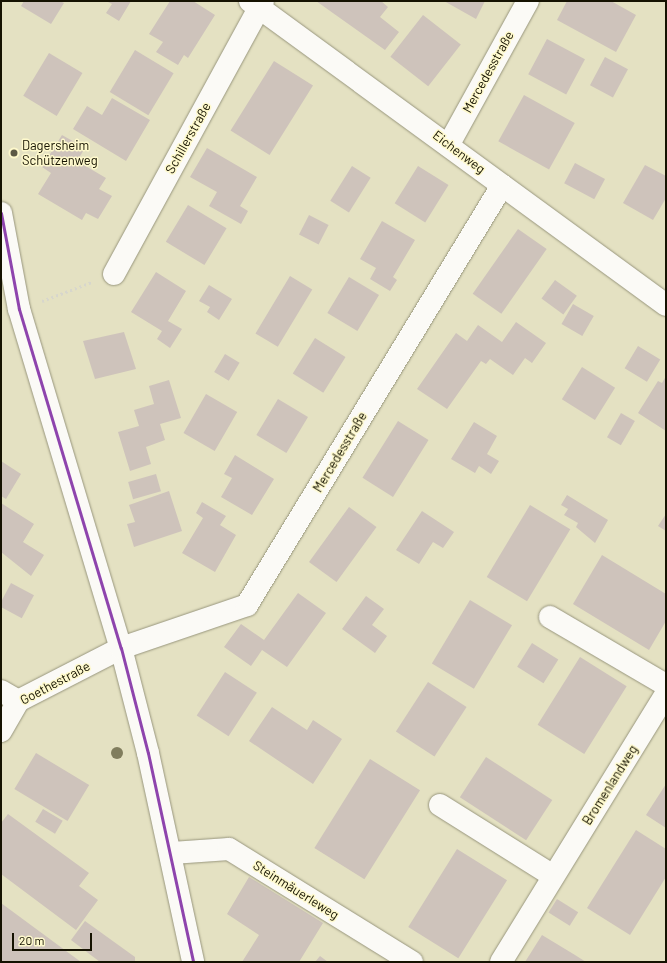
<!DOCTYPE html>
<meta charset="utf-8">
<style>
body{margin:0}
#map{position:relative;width:667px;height:963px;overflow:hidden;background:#e4e1c2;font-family:Barlow,sans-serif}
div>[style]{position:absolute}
.building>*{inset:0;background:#cec3bb;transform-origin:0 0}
.path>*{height:2.5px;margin-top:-1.25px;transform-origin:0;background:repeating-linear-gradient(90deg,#d7d6cc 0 2px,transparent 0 5px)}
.roads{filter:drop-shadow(0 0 1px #98967d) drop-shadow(0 0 1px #98967d)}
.minor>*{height:22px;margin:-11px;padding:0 11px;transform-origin:11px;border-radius:11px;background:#fbfaf6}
.bus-1>*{height:3px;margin:-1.5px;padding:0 1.5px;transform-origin:1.5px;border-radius:1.5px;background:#8e44ad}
.trees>*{width:12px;height:12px;margin:-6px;border-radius:50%;background:#807d5d}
.dots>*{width:11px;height:11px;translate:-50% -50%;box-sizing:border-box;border:2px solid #fef9cc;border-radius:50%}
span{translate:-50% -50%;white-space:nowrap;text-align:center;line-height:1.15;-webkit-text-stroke:3px #fef9cc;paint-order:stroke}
.street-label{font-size:13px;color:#151201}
.poi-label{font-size:13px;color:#151201}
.left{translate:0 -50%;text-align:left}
.frame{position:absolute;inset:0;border:2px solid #151201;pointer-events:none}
.scale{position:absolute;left:12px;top:933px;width:80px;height:18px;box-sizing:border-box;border:2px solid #151201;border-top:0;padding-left:5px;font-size:12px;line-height:14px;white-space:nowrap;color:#151201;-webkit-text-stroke:3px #fef9cc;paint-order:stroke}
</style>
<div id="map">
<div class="building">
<i style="clip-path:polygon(24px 1px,60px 1px,64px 3px,51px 24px,21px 6px)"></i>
<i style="clip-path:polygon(106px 1px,131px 1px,119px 21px,106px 13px,112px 4px)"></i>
<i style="clip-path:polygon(170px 1px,193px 1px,215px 15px,188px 58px,184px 55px,178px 65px,156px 52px,163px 42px,149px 34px)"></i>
<i style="clip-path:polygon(316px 1px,381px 1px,388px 7px,380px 17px,399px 32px,385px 50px)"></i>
<i style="clip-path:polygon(444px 1px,485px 1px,476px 19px)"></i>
<i style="clip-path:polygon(567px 1px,611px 1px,636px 15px,616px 52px,557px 20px)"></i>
<i style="left:423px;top:15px;width:48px;height:53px;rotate:38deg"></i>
<i style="left:547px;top:39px;width:43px;height:40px;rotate:28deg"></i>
<i style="left:135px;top:50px;width:45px;height:49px;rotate:31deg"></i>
<i style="left:49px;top:53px;width:39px;height:50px;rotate:31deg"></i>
<i style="left:605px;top:57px;width:26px;height:32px;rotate:28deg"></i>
<i style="left:274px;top:61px;width:46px;height:82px;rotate:32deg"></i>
<i style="left:524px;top:95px;width:58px;height:53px;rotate:29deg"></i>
<i style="clip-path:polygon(112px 98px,150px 120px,126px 161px,73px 129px,87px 106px,102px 115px)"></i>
<i style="clip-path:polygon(62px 135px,85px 148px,77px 161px,106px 178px,99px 189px,112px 196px,98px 219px,86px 213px,82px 220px,38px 194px,51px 173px,42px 167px)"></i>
<i style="clip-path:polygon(207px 148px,257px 177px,240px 206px,248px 211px,241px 224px,209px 206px,217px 192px,190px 177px)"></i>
<i style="left:575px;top:163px;width:34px;height:23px;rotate:28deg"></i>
<i style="clip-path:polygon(645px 165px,666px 176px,666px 198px,653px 220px,623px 203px)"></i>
<i style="left:352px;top:166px;width:22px;height:41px;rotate:32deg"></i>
<i style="left:418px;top:166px;width:36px;height:44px;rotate:32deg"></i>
<i style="left:188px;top:205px;width:45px;height:43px;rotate:31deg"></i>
<i style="left:309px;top:215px;width:22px;height:22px;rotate:27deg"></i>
<i style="clip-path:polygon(382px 221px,415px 240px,393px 277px,397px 280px,390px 291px,370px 279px,376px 268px,360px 259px)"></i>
<i style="left:518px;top:229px;width:35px;height:79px;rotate:35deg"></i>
<i style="clip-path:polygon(156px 272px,186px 291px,168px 321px,182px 329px,170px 348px,157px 339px,162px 331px,131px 312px)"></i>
<i style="left:290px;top:276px;width:26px;height:67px;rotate:31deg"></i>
<i style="left:349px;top:277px;width:35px;height:42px;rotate:31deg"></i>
<i style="left:555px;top:280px;width:27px;height:23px;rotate:36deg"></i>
<i style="clip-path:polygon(209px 285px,232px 299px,219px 320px,207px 312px,210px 307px,199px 301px)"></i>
<i style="left:573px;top:304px;width:24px;height:23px;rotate:30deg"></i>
<i style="clip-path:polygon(516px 322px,546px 343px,532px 363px,525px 358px,513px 375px,490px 359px,486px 364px,481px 361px,447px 409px,417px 389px,456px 333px,467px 341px,478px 325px,502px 342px)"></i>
<i style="clip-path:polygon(124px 332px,136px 369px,95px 379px,83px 341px)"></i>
<i style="left:315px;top:338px;width:36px;height:42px;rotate:32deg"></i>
<i style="left:638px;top:346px;width:26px;height:26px;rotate:31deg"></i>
<i style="left:225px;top:354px;width:17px;height:21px;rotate:31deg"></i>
<i style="left:582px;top:367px;width:39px;height:38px;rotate:32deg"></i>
<i style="clip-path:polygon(666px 376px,666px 431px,638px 413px,658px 381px,662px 383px)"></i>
<i style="clip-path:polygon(169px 380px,181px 418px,160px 424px,165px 440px,146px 447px,151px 464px,130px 471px,118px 432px,139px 426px,134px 410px,154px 404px,149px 386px)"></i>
<i style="left:206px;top:394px;width:36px;height:45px;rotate:30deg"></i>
<i style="left:278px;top:399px;width:35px;height:42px;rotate:31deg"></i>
<i style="left:621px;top:413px;width:16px;height:28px;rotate:30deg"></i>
<i style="left:398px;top:421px;width:36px;height:67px;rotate:32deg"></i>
<i style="clip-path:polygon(474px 422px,497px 436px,487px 454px,499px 461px,491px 474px,479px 466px,475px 473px,451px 459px)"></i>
<i style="clip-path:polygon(235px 455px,274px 479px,252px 515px,221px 497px,232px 478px,224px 474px)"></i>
<i style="clip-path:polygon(1px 461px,21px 474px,6px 499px,1px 496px)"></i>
<i style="left:156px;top:474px;width:18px;height:29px;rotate:74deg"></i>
<i style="clip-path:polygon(169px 491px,182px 531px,134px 547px,127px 524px,135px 522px,129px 505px)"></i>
<i style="clip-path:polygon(567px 495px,608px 520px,595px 543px,576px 527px,578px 523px,564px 515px,568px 509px,561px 505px)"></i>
<i style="clip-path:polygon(202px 502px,226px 516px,220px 525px,236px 535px,215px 572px,182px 553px,203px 518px,196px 513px)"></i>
<i style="clip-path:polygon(1px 503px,34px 524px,23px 542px,44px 555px,31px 576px,1px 552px)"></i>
<i style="left:530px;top:505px;width:47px;height:84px;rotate:31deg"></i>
<i style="left:349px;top:507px;width:34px;height:68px;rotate:36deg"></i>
<i style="clip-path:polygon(422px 511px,454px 532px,443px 548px,433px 542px,419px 564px,396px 550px)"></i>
<i style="clip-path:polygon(666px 514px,666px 531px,658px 526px)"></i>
<i style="clip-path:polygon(602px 555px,666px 594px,666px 621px,649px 650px,573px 604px)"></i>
<i style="left:11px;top:583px;width:26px;height:26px;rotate:28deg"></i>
<i style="clip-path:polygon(298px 593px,326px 613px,287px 667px,262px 650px,251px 666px,224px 647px,241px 624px,264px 640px)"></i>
<i style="clip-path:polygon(366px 596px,384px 609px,372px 625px,387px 636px,375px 653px,342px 629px)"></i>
<i style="left:470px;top:600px;width:49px;height:74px;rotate:31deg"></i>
<i style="left:532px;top:643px;width:31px;height:28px;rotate:32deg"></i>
<i style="left:580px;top:657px;width:55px;height:80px;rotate:32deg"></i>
<i style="left:225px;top:672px;width:38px;height:52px;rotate:33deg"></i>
<i style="left:428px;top:682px;width:46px;height:59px;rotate:33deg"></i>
<i style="clip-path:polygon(272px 707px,307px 730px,313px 720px,342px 739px,313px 784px,249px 741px)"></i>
<i style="left:36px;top:753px;width:62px;height:42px;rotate:31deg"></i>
<i style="left:486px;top:757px;width:79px;height:48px;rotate:33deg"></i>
<i style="left:370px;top:759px;width:59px;height:105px;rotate:32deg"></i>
<i style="clip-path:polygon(666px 784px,666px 828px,646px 815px)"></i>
<i style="left:43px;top:809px;width:23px;height:15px;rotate:31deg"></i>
<i style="clip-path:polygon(8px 814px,89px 873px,79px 886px,98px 900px,76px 930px,1px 874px,1px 823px)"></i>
<i style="clip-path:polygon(636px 830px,666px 849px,666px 877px,630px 935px,587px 908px)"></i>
<i style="left:457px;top:849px;width:59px;height:92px;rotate:32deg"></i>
<i style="clip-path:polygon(249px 877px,323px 923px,299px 962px,242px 962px,259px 935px,227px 914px)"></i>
<i style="left:557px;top:899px;width:25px;height:16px;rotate:32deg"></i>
<i style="clip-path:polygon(1px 903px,81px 962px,1px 962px)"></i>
<i style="clip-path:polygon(85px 921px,135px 957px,135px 962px,100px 962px,71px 940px)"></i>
<i style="clip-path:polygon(542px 935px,575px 955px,586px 962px,525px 962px)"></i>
<i style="clip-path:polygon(320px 956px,328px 962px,315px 962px)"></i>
</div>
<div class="path">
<i style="left:42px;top:301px;width:53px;rotate:-20.8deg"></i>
</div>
<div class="roads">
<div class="minor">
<i style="left:250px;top:1px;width:515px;rotate:36.16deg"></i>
<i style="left:449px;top:144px;width:163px;rotate:-61.1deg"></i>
<i style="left:1px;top:213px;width:98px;rotate:79.4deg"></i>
<i style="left:19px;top:309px;width:354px;rotate:73.3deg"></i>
<i style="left:121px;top:648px;width:108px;rotate:75.6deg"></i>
<i style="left:148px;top:753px;width:214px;rotate:77.8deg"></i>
<i style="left:114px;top:274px;width:311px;rotate:-61.4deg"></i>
<i style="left:550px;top:617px;width:134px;rotate:30.4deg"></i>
<i style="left:1px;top:691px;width:20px;rotate:30deg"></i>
<i style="left:1px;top:731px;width:34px;rotate:-60deg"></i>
<i style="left:18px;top:701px;width:116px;rotate:-27.2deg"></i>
<i style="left:121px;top:648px;width:133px;rotate:-18.8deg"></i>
<i style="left:247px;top:605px;width:491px;rotate:-58.7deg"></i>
<i style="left:440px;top:805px;width:133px;rotate:32.1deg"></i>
<i style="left:172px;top:853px;width:57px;rotate:-4deg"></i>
<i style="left:229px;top:849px;width:215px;rotate:31.7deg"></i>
<i style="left:501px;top:962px;width:315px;rotate:-58.4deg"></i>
</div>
</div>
<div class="bus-1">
<i style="left:1px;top:213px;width:98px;rotate:79.4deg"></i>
<i style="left:19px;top:309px;width:354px;rotate:73.3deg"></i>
<i style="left:121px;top:648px;width:108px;rotate:75.6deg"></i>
<i style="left:148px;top:753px;width:214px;rotate:77.8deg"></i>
</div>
<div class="trees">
<i style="left:117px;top:753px"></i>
</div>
<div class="dots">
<i style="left:14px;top:153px;background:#5d5a45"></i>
</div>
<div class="street-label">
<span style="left:488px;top:72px;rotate:-61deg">Mercedesstraße</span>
<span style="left:188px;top:138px;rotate:-61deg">Schillerstraße</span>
<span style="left:459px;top:152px;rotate:37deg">Eichenweg</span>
<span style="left:340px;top:452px;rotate:-59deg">Mercedesstraße</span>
<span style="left:55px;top:683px;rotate:-28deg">Goethestraße</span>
<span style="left:610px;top:785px;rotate:-58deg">Bromenlandweg</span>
<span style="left:296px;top:890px;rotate:32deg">Steinmäuerleweg</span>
</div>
<div class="poi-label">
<span class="left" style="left:22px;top:153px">Dagersheim<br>Schützenweg</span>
</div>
<div class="frame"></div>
<div class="scale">20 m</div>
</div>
